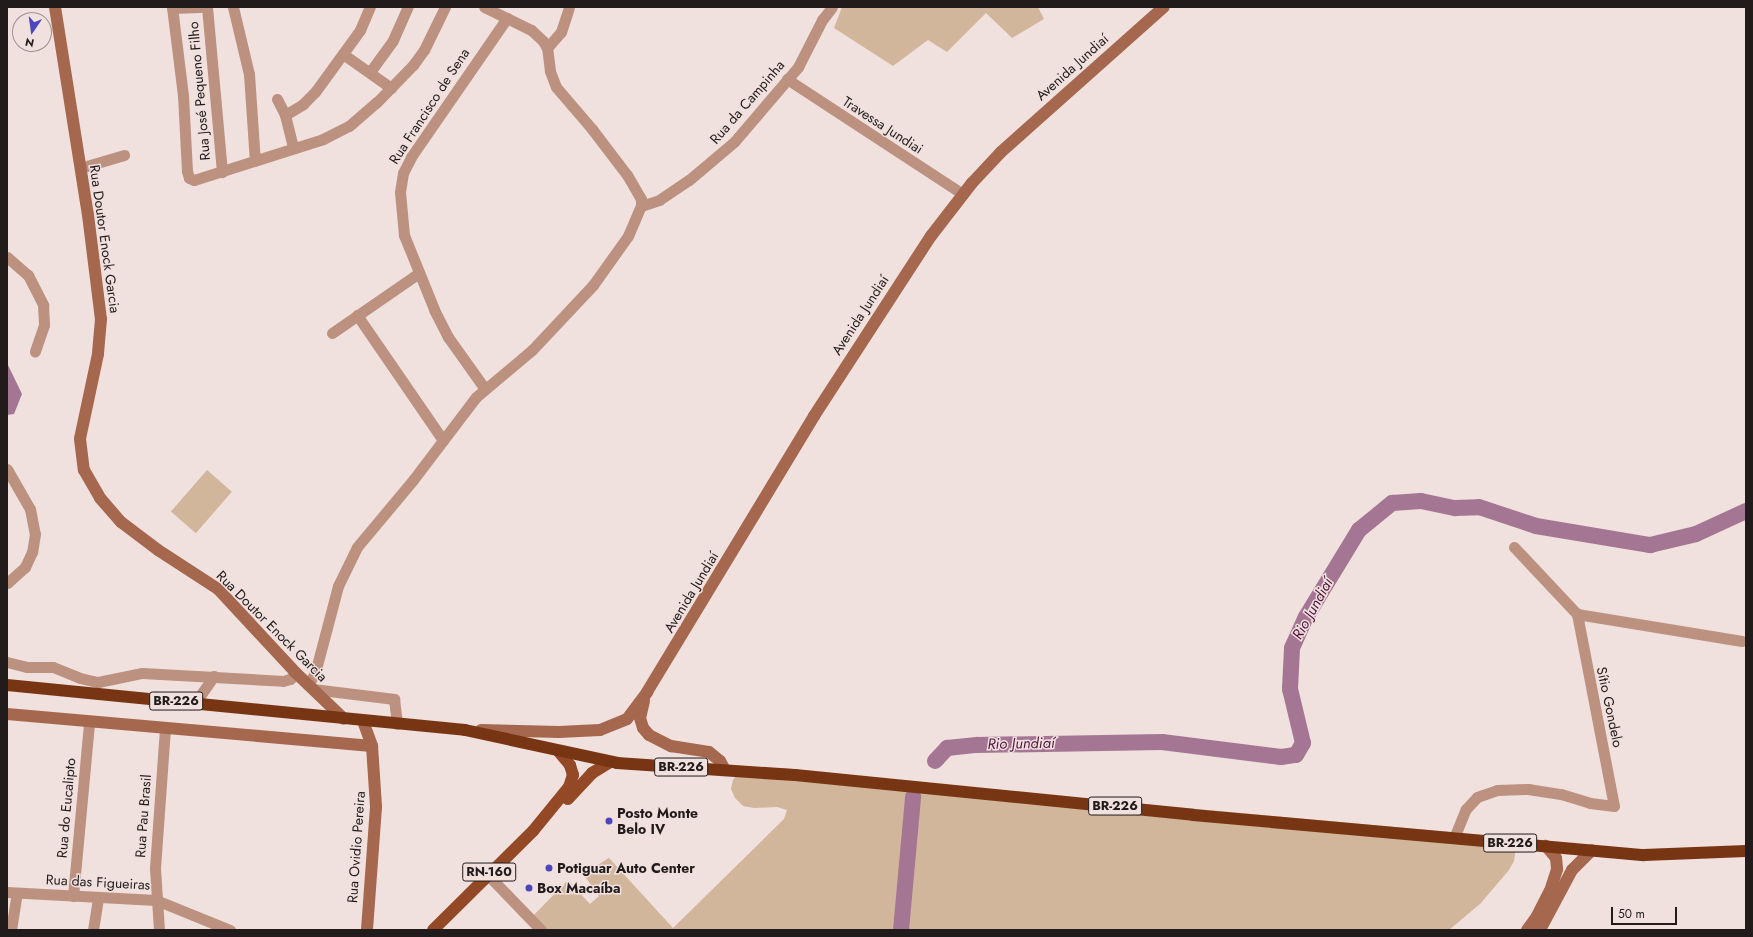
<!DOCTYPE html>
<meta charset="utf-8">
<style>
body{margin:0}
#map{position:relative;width:1753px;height:937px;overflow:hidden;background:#f0e0de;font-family:Jost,sans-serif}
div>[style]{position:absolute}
.green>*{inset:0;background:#d2b69c;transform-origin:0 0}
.water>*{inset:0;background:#a57694}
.river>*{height:16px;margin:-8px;padding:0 8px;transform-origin:8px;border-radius:8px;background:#a57694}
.street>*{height:11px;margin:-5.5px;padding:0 5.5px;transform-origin:5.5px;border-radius:5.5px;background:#bc917f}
.secondary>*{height:12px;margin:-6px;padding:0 6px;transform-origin:6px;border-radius:6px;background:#a5674d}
.primary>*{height:12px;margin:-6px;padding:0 6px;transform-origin:6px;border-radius:6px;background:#934926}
.highway>*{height:12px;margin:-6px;padding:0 6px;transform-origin:6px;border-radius:6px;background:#783514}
.dots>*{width:11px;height:11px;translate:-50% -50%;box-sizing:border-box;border:2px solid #f0e0de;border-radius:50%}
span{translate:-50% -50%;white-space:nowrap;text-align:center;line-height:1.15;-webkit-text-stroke:3px #f0e0de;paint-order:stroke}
.shield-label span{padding:1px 3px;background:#f0e0de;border:1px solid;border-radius:3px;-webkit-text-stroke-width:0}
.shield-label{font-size:13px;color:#211b1b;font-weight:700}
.street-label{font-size:14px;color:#211b1b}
.poi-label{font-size:14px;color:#211b1b;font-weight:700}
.left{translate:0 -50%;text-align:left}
.water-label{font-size:15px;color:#4e143d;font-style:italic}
.frame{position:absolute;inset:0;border:8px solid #211b1b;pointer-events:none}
.north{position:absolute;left:12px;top:12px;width:40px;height:40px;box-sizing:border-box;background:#f0e0de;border:1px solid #9d9190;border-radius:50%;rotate:193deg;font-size:11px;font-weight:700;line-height:16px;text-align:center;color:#211b1b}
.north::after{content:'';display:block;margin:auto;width:14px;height:18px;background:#4b46bd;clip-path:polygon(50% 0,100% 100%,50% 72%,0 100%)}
.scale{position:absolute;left:1611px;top:907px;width:66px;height:18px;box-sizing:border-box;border:2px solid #211b1b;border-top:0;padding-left:5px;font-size:12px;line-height:14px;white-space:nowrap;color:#211b1b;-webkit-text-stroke:3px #f0e0de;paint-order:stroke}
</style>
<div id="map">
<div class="green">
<i style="clip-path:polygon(842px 7px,1038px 7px,1044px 19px,1012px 38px,986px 13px,947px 52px,928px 40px,893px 66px,834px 28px)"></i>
<i style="left:207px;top:470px;width:33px;height:55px;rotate:41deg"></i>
<i style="clip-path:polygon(755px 768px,784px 768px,1008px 792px,1517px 838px,1514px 861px,1509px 870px,1480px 904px,1449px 930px,545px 930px,532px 917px,568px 880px,590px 904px,599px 896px,583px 874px,609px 858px,673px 928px,784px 819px,787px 810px,777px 807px,754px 808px,743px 806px,735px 798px,731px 789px,733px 780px,738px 773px)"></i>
</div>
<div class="water">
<i style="clip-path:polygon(7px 363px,22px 394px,14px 414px,7px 415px)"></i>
</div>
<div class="river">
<i style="left:935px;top:761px;width:18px;rotate:-47deg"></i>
<i style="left:947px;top:748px;width:30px;rotate:-6deg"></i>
<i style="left:977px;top:745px;width:185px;rotate:-0.9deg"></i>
<i style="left:1162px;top:742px;width:120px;rotate:7.2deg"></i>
<i style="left:1281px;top:757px;width:15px;rotate:-8deg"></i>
<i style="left:1296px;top:755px;width:14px;rotate:-60deg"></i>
<i style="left:1303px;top:743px;width:56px;rotate:-103.5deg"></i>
<i style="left:1290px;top:689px;width:41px;rotate:-87.2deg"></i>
<i style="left:1292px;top:648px;width:34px;rotate:-66deg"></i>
<i style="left:1306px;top:617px;width:102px;rotate:-58.7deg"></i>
<i style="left:1359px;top:530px;width:43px;rotate:-39.3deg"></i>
<i style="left:1392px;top:503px;width:29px;rotate:-4deg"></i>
<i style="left:1421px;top:501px;width:35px;rotate:12deg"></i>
<i style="left:1455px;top:508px;width:24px;rotate:-2deg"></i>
<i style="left:1479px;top:507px;width:60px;rotate:18.4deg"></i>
<i style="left:1536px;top:526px;width:116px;rotate:9.5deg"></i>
<i style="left:1650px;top:545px;width:47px;rotate:-13.4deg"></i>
<i style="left:1696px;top:534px;width:55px;rotate:-24.7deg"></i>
<i style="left:901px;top:930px;width:134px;rotate:-84.8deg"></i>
</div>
<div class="street">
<i style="left:172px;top:7px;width:89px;rotate:82.9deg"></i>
<i style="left:183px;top:95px;width:76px;rotate:87deg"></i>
<i style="left:187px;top:171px;width:7px;rotate:74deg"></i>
<i style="left:189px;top:178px;width:5px;rotate:22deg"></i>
<i style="left:194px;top:180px;width:135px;rotate:-17.6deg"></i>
<i style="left:323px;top:139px;width:29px;rotate:-27deg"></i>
<i style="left:349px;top:126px;width:37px;rotate:-41deg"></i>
<i style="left:377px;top:102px;width:52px;rotate:-45.8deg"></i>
<i style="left:413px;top:65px;width:19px;rotate:-54deg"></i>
<i style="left:424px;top:50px;width:48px;rotate:-64deg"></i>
<i style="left:207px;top:7px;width:166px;rotate:84.8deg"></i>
<i style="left:233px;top:7px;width:69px;rotate:76.6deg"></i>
<i style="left:249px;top:74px;width:87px;rotate:86.1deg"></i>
<i style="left:172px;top:8px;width:34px;rotate:-2deg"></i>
<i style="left:547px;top:48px;width:21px;rotate:-49deg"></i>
<i style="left:561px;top:32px;width:26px;rotate:-72deg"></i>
<i style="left:343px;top:54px;width:59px;rotate:35.3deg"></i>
<i style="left:370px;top:72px;width:39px;rotate:-54deg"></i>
<i style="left:393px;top:40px;width:36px;rotate:-66deg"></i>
<i style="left:787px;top:79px;width:210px;rotate:33.2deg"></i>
<i style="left:277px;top:99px;width:18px;rotate:63deg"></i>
<i style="left:285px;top:115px;width:34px;rotate:76deg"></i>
<i style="left:285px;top:115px;width:21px;rotate:-31deg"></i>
<i style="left:303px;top:104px;width:17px;rotate:-45deg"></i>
<i style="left:315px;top:92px;width:77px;rotate:-54deg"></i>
<i style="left:360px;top:30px;width:25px;rotate:-67deg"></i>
<i style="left:80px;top:168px;width:46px;rotate:-16.5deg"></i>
<i style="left:641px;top:206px;width:19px;rotate:-18deg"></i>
<i style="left:659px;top:200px;width:36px;rotate:-34deg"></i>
<i style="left:689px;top:180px;width:59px;rotate:-40.2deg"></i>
<i style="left:734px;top:142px;width:99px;rotate:-49.5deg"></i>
<i style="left:798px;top:67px;width:53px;rotate:-62.9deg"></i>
<i style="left:822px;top:20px;width:16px;rotate:-52deg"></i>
<i style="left:7px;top:257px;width:28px;rotate:41deg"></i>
<i style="left:28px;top:275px;width:34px;rotate:63deg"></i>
<i style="left:43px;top:305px;width:20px;rotate:87deg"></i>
<i style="left:44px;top:325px;width:28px;rotate:109deg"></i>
<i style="left:357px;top:315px;width:152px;rotate:55.5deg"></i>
<i style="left:332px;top:333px;width:106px;rotate:-34.6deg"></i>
<i style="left:485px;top:389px;width:64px;rotate:-125.4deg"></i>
<i style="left:448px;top:337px;width:31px;rotate:-117deg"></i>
<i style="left:434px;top:309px;width:80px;rotate:-112.1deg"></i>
<i style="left:404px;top:235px;width:43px;rotate:-95.3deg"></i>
<i style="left:400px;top:192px;width:19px;rotate:-81deg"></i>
<i style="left:403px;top:173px;width:18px;rotate:-63deg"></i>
<i style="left:411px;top:157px;width:169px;rotate:-55.4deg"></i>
<i style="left:7px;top:469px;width:46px;rotate:60.1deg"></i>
<i style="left:30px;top:509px;width:25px;rotate:79deg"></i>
<i style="left:35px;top:534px;width:18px;rotate:99deg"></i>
<i style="left:32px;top:552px;width:17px;rotate:115deg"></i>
<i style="left:25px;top:567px;width:24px;rotate:138deg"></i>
<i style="left:1514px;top:547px;width:92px;rotate:46.8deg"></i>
<i style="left:1577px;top:614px;width:167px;rotate:9.3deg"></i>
<i style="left:7px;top:662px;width:21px;rotate:14deg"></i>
<i style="left:27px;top:667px;width:26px"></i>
<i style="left:53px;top:667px;width:29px;rotate:22deg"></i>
<i style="left:80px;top:678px;width:18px;rotate:13deg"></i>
<i style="left:98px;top:682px;width:45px;rotate:-11.6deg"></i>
<i style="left:142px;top:673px;width:141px;rotate:3.2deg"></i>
<i style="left:283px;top:681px;width:7px;rotate:-16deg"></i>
<i style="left:290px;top:679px;width:8px;rotate:-45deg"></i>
<i style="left:308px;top:685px;width:14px;rotate:-60deg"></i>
<i style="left:315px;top:673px;width:90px;rotate:-75.2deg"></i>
<i style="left:338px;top:586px;width:43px;rotate:-64deg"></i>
<i style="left:357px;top:547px;width:87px;rotate:-50.1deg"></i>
<i style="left:413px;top:480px;width:104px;rotate:-52.8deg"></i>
<i style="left:476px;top:397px;width:73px;rotate:-40deg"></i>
<i style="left:532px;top:350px;width:89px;rotate:-46.8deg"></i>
<i style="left:593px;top:285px;width:60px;rotate:-54.5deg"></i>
<i style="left:628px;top:236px;width:33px;rotate:-67deg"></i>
<i style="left:641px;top:206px;width:7px;rotate:-90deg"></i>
<i style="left:641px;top:199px;width:28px;rotate:-120deg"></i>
<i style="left:627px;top:175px;width:58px;rotate:-127.3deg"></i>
<i style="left:592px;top:129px;width:55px;rotate:-130.6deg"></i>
<i style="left:556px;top:87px;width:17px;rotate:-111deg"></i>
<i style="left:550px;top:71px;width:23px;rotate:-97deg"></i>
<i style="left:547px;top:48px;width:8px;rotate:-120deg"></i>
<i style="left:543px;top:41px;width:16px;rotate:-137deg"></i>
<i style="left:531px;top:30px;width:52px;rotate:-153.9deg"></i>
<i style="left:313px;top:689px;width:82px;rotate:7deg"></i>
<i style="left:394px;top:699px;width:25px;rotate:83deg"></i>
<i style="left:195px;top:703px;width:33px;rotate:-55deg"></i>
<i style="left:1454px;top:838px;width:31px;rotate:-68deg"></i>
<i style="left:1466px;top:809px;width:16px;rotate:-47deg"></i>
<i style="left:1477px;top:797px;width:21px;rotate:-19deg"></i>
<i style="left:1497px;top:790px;width:31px;rotate:-2deg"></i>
<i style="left:1528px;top:789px;width:33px;rotate:9deg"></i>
<i style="left:1561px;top:794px;width:30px;rotate:17deg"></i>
<i style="left:1590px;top:803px;width:24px;rotate:7deg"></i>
<i style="left:1614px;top:806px;width:196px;rotate:-100.9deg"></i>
<i style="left:487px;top:874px;width:78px;rotate:46deg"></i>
<i style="left:7px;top:892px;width:149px;rotate:3.1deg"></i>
<i style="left:156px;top:900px;width:80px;rotate:22.1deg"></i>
<i style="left:73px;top:896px;width:175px;rotate:-84.7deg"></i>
<i style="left:11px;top:930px;width:37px;rotate:-81deg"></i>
<i style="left:93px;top:930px;width:33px;rotate:-81deg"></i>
<i style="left:159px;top:930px;width:62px;rotate:-93.7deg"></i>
<i style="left:155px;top:868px;width:140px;rotate:-85.9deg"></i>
</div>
<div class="secondary">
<i style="left:55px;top:7px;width:211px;rotate:81deg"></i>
<i style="left:88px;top:215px;width:105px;rotate:82.9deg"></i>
<i style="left:101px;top:319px;width:35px;rotate:95deg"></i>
<i style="left:98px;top:354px;width:87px;rotate:102deg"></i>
<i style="left:80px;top:439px;width:31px;rotate:83deg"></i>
<i style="left:84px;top:470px;width:32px;rotate:60deg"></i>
<i style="left:100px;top:498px;width:32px;rotate:49deg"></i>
<i style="left:121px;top:522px;width:46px;rotate:37.1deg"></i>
<i style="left:158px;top:550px;width:72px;rotate:33deg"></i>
<i style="left:218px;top:589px;width:115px;rotate:47.1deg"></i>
<i style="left:296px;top:673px;width:66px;rotate:43.8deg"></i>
<i style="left:644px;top:701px;width:17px;rotate:103deg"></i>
<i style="left:640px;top:718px;width:10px;rotate:73deg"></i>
<i style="left:643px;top:728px;width:9px;rotate:49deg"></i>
<i style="left:649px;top:735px;width:25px;rotate:27deg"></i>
<i style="left:671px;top:746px;width:38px;rotate:9deg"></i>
<i style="left:709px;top:752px;width:14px;rotate:39deg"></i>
<i style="left:720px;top:761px;width:10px;rotate:61deg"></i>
<i style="left:7px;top:714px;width:366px;rotate:5deg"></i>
<i style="left:363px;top:721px;width:27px;rotate:70deg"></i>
<i style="left:372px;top:746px;width:61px;rotate:86.2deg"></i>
<i style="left:376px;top:807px;width:123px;rotate:94.2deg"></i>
<i style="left:481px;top:730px;width:78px;rotate:1.5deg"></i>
<i style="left:559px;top:732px;width:41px;rotate:-2.8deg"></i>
<i style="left:600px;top:730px;width:29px;rotate:-22deg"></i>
<i style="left:627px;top:719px;width:34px;rotate:-53deg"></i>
<i style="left:647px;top:692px;width:323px;rotate:-58.8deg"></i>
<i style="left:814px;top:416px;width:215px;rotate:-57deg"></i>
<i style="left:931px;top:236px;width:67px;rotate:-52.3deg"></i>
<i style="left:972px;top:183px;width:42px;rotate:-46.9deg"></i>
<i style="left:1001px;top:152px;width:218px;rotate:-41.7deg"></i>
<i style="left:1527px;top:930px;width:17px;rotate:-54deg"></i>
<i style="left:1537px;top:916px;width:28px;rotate:-63deg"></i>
<i style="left:1550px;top:891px;width:23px;rotate:-72deg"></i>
<i style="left:1557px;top:869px;width:11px;rotate:-95deg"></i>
<i style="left:1556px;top:858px;width:16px;rotate:-130deg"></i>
<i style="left:1540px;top:930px;width:68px;rotate:-61.9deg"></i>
<i style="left:1572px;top:870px;width:28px;rotate:-45deg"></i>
</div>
<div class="primary">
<i style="left:568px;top:799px;width:35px;rotate:-47deg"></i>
<i style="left:592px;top:773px;width:21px;rotate:-31deg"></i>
<i style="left:433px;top:930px;width:141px;rotate:-44.7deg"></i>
<i style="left:533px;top:831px;width:57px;rotate:-50.7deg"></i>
<i style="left:569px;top:787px;width:13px;rotate:-72deg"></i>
<i style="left:573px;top:775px;width:10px;rotate:-107deg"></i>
<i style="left:570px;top:765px;width:17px;rotate:-130deg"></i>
</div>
<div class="highway">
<i style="left:7px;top:685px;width:460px;rotate:5.6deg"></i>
<i style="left:465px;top:730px;width:156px;rotate:12.2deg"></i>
<i style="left:617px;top:763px;width:178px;rotate:3.9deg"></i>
<i style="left:795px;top:775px;width:400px;rotate:5.7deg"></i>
<i style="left:1193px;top:815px;width:453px;rotate:5.1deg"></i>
<i style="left:1644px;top:855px;width:102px;rotate:-2.2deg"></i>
</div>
<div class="dots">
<i style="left:609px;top:821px;background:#4b46bd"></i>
<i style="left:549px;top:868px;background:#4b46bd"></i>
<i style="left:529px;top:888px;background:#4b46bd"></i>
</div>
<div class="shield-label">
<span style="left:176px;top:701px">BR-226</span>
<span style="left:681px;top:767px">BR-226</span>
<span style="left:1115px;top:806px">BR-226</span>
<span style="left:1510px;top:843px">BR-226</span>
<span style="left:489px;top:872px">RN-160</span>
</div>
<div class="street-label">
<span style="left:1072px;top:67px;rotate:-42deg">Avenida Jundiaí</span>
<span style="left:199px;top:91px;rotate:-95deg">Rua José Pequeno Filho</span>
<span style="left:747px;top:102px;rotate:-49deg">Rua da Campinha</span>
<span style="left:429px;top:106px;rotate:-57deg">Rua Francisco de Sena</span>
<span style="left:883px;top:125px;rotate:33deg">Travessa Jundiai</span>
<span style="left:105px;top:239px;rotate:82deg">Rua Doutor Enock Garcia</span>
<span style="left:860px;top:315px;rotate:-57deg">Avenida Jundiaí</span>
<span style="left:691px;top:592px;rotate:-59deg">Avenida Jundiaí</span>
<span style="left:272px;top:626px;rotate:45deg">Rua Doutor Enock Garcia</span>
<span style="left:1610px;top:707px;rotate:78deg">Sítio Gondelo</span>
<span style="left:66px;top:808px;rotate:-85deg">Rua do Eucalipto</span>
<span style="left:143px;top:816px;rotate:-86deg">Rua Pau Brasil</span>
<span style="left:356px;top:847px;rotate:-86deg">Rua Ovidio Pereira</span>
<span style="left:98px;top:882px;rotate:3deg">Rua das Figueiras</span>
</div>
<div class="poi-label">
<span class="left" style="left:617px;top:821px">Posto Monte<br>Belo IV</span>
<span class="left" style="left:557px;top:868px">Potiguar Auto Center</span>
<span class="left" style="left:537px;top:888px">Box Macaíba</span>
</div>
<div class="water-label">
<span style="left:1313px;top:609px;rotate:-61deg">Rio Jundiaí</span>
<span style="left:1021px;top:744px;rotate:-1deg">Rio Jundiaí</span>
</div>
<div class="frame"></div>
<div class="north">N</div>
<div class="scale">50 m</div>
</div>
